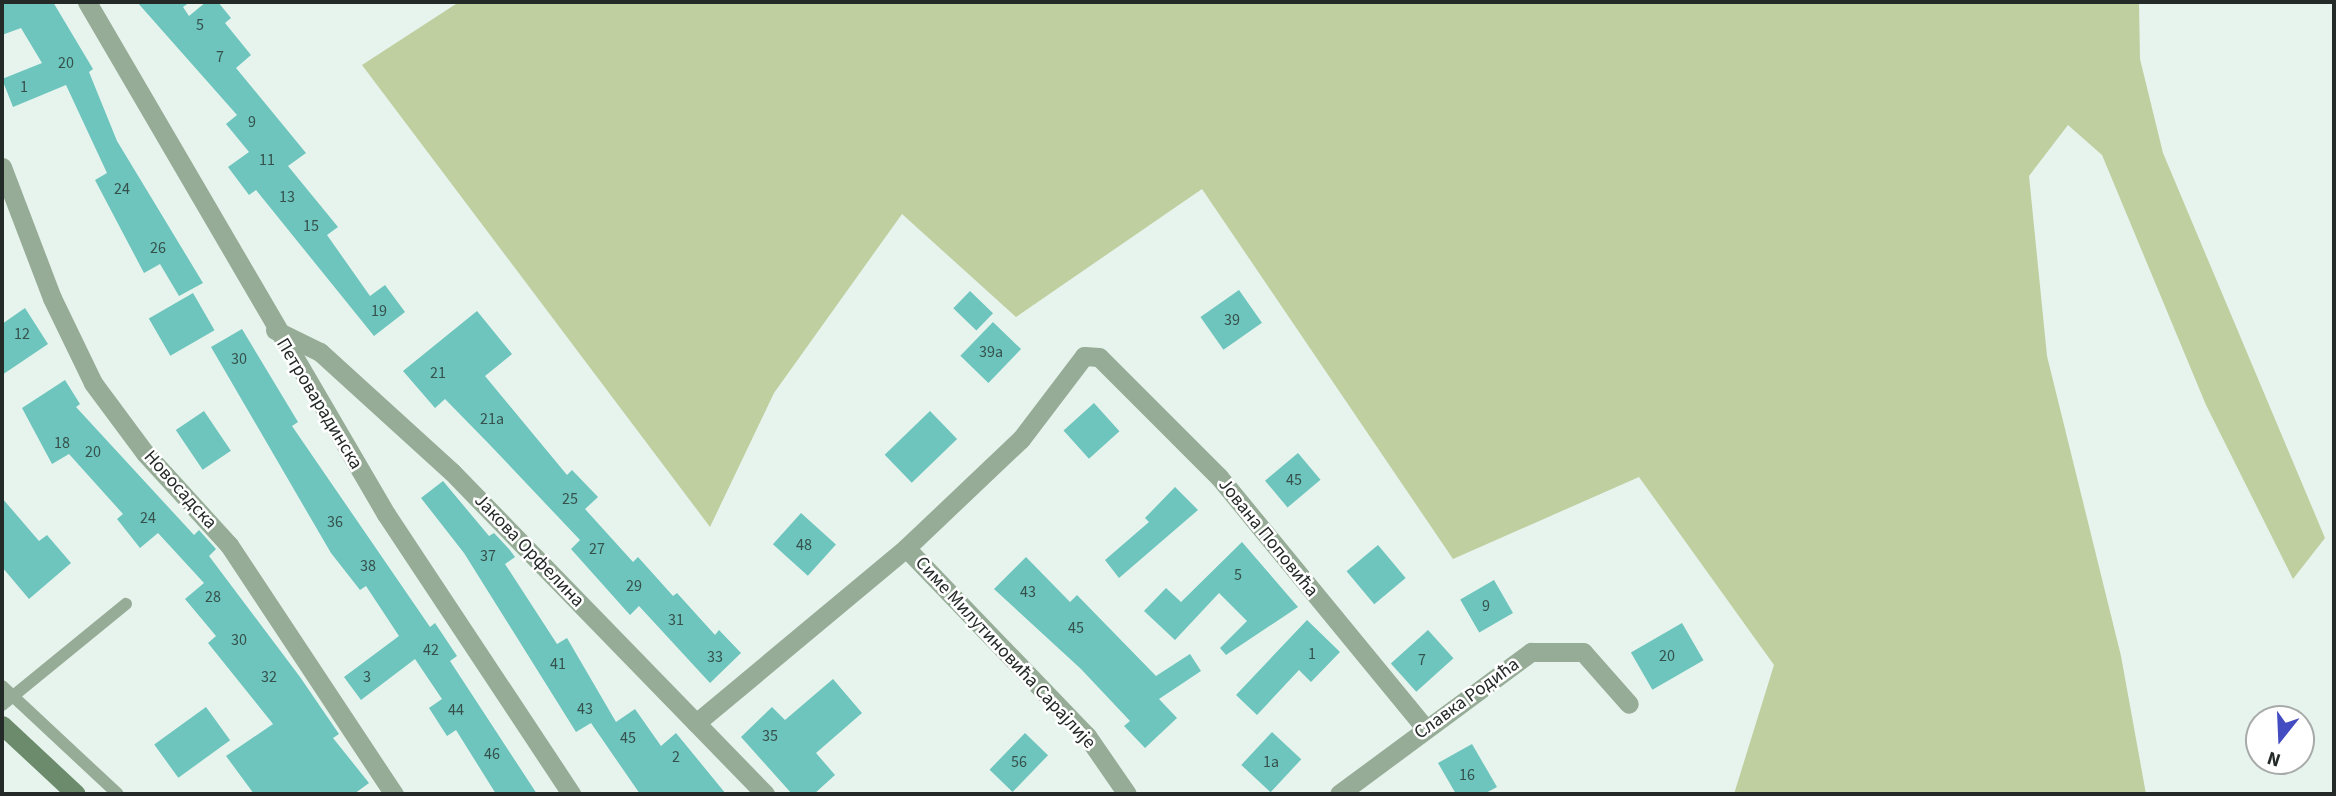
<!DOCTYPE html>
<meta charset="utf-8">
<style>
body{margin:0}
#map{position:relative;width:2336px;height:796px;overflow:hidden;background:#e6f4ed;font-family:"Source Sans 3",sans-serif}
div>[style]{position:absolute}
.green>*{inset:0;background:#bfcfa0}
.building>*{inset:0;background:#6dc5bd;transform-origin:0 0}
.service>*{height:12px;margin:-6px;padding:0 6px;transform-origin:6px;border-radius:6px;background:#97ac97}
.minor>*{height:19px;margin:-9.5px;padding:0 9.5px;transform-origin:9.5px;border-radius:9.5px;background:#97ac97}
.tertiary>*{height:19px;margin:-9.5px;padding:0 9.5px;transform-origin:9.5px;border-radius:9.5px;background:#97ac97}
.secondary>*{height:19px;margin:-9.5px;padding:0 9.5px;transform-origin:9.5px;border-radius:9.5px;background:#6c8b6c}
span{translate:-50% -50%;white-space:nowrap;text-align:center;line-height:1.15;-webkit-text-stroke:5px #fff;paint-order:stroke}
.number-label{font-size:16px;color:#36514c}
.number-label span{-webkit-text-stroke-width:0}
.street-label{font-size:19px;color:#242a27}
.frame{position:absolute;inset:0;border:4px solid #242a27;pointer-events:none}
.north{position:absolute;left:2245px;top:705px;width:70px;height:70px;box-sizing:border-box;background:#fff;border:2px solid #a7aaa9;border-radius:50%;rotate:198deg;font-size:19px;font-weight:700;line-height:28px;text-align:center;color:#242a27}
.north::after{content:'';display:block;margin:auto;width:24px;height:32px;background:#444cc1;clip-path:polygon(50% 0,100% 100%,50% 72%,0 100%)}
</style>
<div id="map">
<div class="green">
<i style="clip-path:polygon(459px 2px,2139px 2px,2140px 59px,2163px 153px,2325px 538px,2293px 579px,2206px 405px,2102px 155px,2068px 125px,2029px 176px,2047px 356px,2121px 656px,2146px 794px,1734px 794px,1774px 665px,1639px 477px,1453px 559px,1202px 189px,1016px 317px,902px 214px,774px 393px,710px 527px,362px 65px)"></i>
</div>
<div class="building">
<i style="clip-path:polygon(2px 2px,53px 2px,93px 69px,89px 72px,117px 141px,203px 283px,179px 296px,160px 264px,144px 273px,95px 180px,107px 173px,66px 85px,13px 107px,2px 79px,42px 63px,21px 28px,2px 35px)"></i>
<i style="clip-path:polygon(137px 2px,190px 2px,183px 7px,189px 16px,206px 2px,218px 2px,231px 18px,225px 23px,251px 55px,236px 68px,306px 153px,288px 166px,338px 227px,327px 235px,370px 296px,385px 285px,405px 312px,374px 336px,256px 190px,249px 195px,228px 167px,249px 152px,226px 124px,237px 115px)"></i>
<i style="left:1239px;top:290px;width:40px;height:47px;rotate:55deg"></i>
<i style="left:970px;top:291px;width:32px;height:24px;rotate:44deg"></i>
<i style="left:193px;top:293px;width:43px;height:51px;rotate:60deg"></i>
<i style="clip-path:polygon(25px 308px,48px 344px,2px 375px,2px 324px)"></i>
<i style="clip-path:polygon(477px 311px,512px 354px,485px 376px,567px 475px,572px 470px,598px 497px,585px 509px,633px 562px,638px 557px,673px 596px,677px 593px,715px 635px,719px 630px,741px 653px,710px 683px,639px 606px,630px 615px,571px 549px,580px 540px,490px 445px,445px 399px,435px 408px,403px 371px)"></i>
<i style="left:993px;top:322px;width:39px;height:47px;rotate:44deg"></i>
<i style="clip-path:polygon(242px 329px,298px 422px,292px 426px,430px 627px,435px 623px,457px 656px,450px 661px,537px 794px,496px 794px,456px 730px,447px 736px,429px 708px,442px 699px,415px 659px,361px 700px,344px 677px,399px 636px,366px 586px,360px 590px,331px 553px,211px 347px)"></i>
<i style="clip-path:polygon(65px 380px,80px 404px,76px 407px,194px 535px,199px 530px,216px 549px,209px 556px,300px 677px,339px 734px,333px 738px,369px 783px,354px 794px,254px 794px,226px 756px,273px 724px,208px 643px,216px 636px,185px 599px,204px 583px,158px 533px,140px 548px,117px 519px,123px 514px,69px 454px,52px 464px,22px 408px)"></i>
<i style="left:1094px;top:403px;width:38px;height:41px;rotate:48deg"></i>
<i style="left:204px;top:411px;width:48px;height:34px;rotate:56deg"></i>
<i style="left:930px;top:411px;width:39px;height:63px;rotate:46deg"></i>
<i style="left:1298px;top:453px;width:35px;height:43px;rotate:50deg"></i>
<i style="clip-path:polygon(443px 481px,489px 536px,494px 533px,509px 549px,515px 557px,505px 564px,557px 644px,567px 638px,616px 722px,635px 709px,661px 746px,676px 733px,726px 794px,640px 794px,591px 723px,576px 732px,464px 553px,421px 498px)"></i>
<i style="clip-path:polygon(1175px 487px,1198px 510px,1119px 578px,1105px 560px,1149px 522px,1145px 518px)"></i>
<i style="clip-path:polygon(2px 498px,39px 541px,47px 535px,71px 563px,29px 599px,2px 567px)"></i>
<i style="left:801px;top:513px;width:47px;height:42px;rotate:42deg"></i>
<i style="clip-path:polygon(1242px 542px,1298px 607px,1226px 655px,1220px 648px,1247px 621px,1219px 593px,1175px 640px,1144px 611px,1166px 588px,1181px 602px)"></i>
<i style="left:1378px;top:545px;width:43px;height:41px;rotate:50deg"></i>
<i style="clip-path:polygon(1026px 557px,1070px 602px,1077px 595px,1156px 676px,1190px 654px,1201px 671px,1159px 699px,1177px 718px,1145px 748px,1124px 726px,1130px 721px,1081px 669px,994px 589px)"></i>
<i style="left:1494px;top:580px;width:38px;height:39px;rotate:60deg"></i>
<i style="clip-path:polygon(1307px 620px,1340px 652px,1311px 682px,1299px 670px,1257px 715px,1236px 695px)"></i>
<i style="left:1682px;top:623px;width:43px;height:59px;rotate:60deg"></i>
<i style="left:1428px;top:630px;width:38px;height:50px;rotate:48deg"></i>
<i style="clip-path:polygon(833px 679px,862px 713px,816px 753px,835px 775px,814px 794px,792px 794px,741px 737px,772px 707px,785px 720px)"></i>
<i style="left:206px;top:707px;width:41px;height:64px;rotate:54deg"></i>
<i style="left:1272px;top:732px;width:40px;height:45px;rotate:43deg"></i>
<i style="left:1025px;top:733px;width:32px;height:51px;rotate:44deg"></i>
<i style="clip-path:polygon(1472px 744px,1497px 787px,1484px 794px,1456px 794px,1438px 763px)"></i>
</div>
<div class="service">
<i style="left:2px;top:686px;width:158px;rotate:43deg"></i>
<i style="left:2px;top:705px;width:160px;rotate:-39.2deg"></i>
</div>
<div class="minor">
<i style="left:2px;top:167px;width:140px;rotate:69.1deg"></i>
<i style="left:52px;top:298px;width:94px;rotate:64.2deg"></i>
<i style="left:93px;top:383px;width:87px;rotate:53.4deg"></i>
<i style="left:145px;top:453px;width:125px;rotate:47.6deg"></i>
<i style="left:229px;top:545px;width:299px;rotate:56.5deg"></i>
<i style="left:275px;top:330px;width:50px;rotate:26.1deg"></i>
<i style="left:320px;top:352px;width:178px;rotate:42.3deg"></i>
<i style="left:452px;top:472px;width:449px;rotate:45.8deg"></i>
<i style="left:906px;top:548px;width:261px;rotate:46.1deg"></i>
<i style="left:1087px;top:736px;width:70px;rotate:55.4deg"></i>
<i style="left:696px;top:723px;width:273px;rotate:-39.8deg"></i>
<i style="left:906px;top:548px;width:158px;rotate:-43.5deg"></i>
<i style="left:1021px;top:439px;width:104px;rotate:-52.8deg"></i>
<i style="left:1084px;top:356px;width:15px;rotate:4deg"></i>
<i style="left:1099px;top:357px;width:170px;rotate:45deg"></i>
<i style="left:1219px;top:477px;width:326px;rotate:50.6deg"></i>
<i style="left:1339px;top:794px;width:239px;rotate:-36.5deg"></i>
<i style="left:1531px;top:652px;width:52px"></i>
<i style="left:1583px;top:652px;width:69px;rotate:48.5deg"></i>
</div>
<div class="tertiary">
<i style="left:87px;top:2px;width:593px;rotate:59.72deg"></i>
<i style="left:386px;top:514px;width:336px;rotate:56.5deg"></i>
</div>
<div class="secondary">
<i style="left:2px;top:725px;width:101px;rotate:43deg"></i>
</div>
<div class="number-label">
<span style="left:200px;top:25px">5</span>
<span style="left:220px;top:57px">7</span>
<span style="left:66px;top:63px">20</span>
<span style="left:24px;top:87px">1</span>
<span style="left:252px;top:122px">9</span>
<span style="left:267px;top:160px">11</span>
<span style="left:122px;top:189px">24</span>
<span style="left:287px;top:197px">13</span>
<span style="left:311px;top:226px">15</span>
<span style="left:158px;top:248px">26</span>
<span style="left:379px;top:311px">19</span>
<span style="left:1232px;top:320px">39</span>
<span style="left:22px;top:334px">12</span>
<span style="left:991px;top:352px">39a</span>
<span style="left:239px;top:359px">30</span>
<span style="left:438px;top:373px">21</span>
<span style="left:492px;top:419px">21a</span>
<span style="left:62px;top:443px">18</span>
<span style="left:93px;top:452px">20</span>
<span style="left:1294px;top:480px">45</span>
<span style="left:570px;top:499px">25</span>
<span style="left:148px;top:518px">24</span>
<span style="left:335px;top:522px">36</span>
<span style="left:804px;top:545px">48</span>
<span style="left:597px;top:549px">27</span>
<span style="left:488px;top:556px">37</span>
<span style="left:368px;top:566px">38</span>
<span style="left:1238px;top:575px">5</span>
<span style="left:634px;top:586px">29</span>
<span style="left:1028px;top:592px">43</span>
<span style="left:213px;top:597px">28</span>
<span style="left:1486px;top:606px">9</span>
<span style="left:676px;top:620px">31</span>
<span style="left:1076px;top:628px">45</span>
<span style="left:239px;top:640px">30</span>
<span style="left:431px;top:650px">42</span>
<span style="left:1312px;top:654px">1</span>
<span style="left:1667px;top:656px">20</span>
<span style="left:715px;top:657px">33</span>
<span style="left:1422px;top:660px">7</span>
<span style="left:558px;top:664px">41</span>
<span style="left:269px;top:677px">32</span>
<span style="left:367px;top:677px">3</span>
<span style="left:585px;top:709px">43</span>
<span style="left:456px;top:710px">44</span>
<span style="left:770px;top:736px">35</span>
<span style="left:628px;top:738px">45</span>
<span style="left:492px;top:754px">46</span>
<span style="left:676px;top:757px">2</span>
<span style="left:1019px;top:762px">56</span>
<span style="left:1271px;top:762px">1a</span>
<span style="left:1467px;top:775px">16</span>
</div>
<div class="street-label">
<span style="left:319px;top:404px;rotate:59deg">Петроварадинска</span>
<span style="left:180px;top:490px;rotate:48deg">Новосадска</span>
<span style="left:1268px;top:538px;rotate:51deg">Јована Поповића</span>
<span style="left:529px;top:551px;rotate:46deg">Јакова Орфелина</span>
<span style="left:1005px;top:653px;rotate:47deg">Симе Милутиновића Сарајлије</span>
<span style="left:1467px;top:699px;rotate:-36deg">Славка Родића</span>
</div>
<div class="frame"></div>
<div class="north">N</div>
</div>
